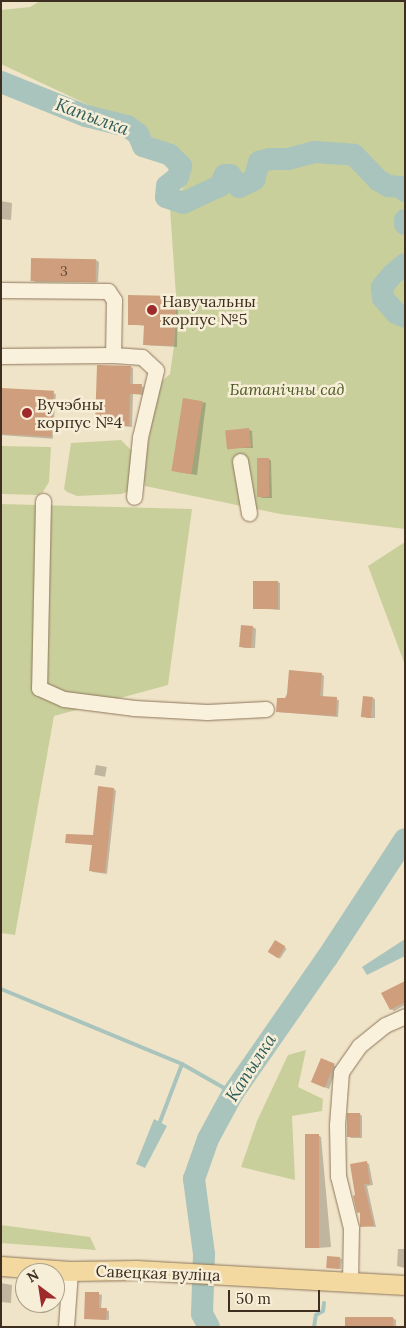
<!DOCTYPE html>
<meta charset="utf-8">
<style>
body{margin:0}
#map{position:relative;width:406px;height:1328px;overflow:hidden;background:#f0e4c8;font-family:Lora,serif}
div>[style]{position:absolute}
.green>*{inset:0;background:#c9cf9b}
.water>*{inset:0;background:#a9c4bc}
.shadow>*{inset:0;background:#0003;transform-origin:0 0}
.stream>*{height:4px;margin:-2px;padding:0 2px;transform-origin:2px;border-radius:2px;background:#a9c4bc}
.river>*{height:22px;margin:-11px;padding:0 11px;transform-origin:11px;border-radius:11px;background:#a9c4bc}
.building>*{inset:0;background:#cf9f7d;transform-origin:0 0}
.roads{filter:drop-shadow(0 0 1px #8d765c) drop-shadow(0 0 1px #8d765c)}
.minor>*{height:15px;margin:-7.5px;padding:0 7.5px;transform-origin:7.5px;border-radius:7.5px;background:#faf1dc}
.major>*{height:19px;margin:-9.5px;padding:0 9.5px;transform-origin:9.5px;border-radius:9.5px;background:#f3d9a0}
.dots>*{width:14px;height:14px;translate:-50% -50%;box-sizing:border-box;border:2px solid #f7eed8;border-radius:50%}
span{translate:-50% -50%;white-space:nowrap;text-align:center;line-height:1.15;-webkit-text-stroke:5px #f7eed8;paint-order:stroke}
.number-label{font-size:14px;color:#624a37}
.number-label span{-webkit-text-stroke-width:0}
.poi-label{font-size:16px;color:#3d2e20}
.left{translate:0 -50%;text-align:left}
.park-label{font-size:16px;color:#4d5a26;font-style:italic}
.street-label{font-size:16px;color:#3d2e20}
.water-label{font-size:18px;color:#2f5d5a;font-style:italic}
.frame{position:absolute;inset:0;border:2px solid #3d2e20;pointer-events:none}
.north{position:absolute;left:15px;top:1263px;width:50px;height:50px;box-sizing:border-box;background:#f7eed8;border:1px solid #ada18e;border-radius:50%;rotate:329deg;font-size:14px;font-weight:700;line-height:20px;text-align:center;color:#3d2e20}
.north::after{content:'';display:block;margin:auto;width:18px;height:22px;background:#9e2a2b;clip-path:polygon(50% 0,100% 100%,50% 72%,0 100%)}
.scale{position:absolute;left:228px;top:1290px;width:92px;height:22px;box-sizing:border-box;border:2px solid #3d2e20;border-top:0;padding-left:6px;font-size:15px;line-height:18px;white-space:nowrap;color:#3d2e20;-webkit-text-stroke:4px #f7eed8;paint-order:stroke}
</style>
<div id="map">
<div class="green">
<i style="clip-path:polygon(40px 1px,405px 1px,405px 529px,280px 514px,145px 486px,143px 473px,157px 391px,161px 387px,161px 382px,170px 374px,174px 346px,176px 296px,170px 208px,184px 186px,178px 151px,112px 116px,1px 64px,1px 10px,30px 7px)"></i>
<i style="clip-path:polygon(121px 440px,133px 452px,127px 492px,121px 494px,77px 496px,67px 492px,64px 489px,71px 443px)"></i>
<i style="clip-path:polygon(1px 446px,51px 447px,49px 482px,43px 492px,37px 495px,1px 494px)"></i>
<i style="clip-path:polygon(1px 504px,192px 509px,168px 685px,54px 716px,15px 935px,1px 933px)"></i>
<i style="clip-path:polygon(405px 542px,405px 665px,368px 566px)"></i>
<i style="clip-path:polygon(306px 1050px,298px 1087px,323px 1099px,322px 1111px,292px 1116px,295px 1180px,241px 1167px,257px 1121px,288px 1055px)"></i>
<i style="clip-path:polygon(1px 1225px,90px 1237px,96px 1250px,1px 1243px)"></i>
</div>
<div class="water">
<i style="clip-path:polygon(405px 939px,405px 956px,367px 975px,362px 967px)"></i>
<i style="clip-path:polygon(154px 1119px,167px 1126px,145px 1168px,136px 1164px)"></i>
</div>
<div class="shadow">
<i style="clip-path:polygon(1px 201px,12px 203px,11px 220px,1px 219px)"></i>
<i style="clip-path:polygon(32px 259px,96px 260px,99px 262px,98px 282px,35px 282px,32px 280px)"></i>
<i style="clip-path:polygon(175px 297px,178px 299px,177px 347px,144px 345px,145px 326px,129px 324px)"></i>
<i style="clip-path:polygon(131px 367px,133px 368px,133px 385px,144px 387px,143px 395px,133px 394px,132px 427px,96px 424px)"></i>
<i style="left:1px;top:390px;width:55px;height:45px;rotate:4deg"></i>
<i style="clip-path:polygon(203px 402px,206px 403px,197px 475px,178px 472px,175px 471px)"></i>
<i style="clip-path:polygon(249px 430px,252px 431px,253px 448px,228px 448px)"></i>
<i style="clip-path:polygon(269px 459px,271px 461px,272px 498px,262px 498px,259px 496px)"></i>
<i style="clip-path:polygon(278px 582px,280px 583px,280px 610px,255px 608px)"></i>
<i style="clip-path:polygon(253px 627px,256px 629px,255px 648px,244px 648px,242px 647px)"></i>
<i style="clip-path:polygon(321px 674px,324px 676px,323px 698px,339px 700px,338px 717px,278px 712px,286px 700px)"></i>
<i style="clip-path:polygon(373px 698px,375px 699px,375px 718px,367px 718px,364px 716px)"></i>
<i style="left:96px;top:765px;width:11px;height:10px;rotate:10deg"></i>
<i style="clip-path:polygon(114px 789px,116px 791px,107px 874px,93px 872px,90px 870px,93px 845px,67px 842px,94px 837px)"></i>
<i style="left:275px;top:941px;width:14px;height:12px;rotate:34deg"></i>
<i style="clip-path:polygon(405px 982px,405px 1005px,394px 1011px,391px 1009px)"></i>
<i style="clip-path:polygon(322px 1060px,337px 1067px,329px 1089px,315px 1083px)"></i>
<i style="clip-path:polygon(360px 1114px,362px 1116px,362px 1138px,351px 1138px,348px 1136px)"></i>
<i style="clip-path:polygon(318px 1135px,321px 1137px,331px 1247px,318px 1248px,316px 1247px)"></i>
<i style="clip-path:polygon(366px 1162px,369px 1164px,373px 1185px,367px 1186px,376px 1227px,362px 1226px,361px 1214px,358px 1212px,357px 1196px)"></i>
<i style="clip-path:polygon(398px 1249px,405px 1249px,405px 1268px,397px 1266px)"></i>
<i style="clip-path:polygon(339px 1258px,342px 1259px,341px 1269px,328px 1267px)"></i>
<i style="clip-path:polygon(1px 1283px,12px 1285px,11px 1303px,1px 1302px)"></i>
<i style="clip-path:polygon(99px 1294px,102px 1295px,101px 1309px,109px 1311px,109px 1320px,85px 1318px)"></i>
<i style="clip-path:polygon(346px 1318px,393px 1318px,396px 1320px,396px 1327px,346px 1327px)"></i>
</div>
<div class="stream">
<i style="left:1px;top:989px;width:196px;rotate:22.5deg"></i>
<i style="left:182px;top:1064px;width:59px;rotate:29.6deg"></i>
<i style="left:158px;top:1127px;width:67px;rotate:-69.1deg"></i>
<i style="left:314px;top:1327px;width:12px;rotate:-81deg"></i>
<i style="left:316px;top:1315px;width:8px;rotate:-30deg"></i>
<i style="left:323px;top:1311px;width:8px;rotate:-83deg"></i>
</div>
<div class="river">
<i style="left:1px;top:82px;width:92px;rotate:21.8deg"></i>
<i style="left:86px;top:116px;width:42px;rotate:13.7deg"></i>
<i style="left:127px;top:126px;width:14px;rotate:36deg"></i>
<i style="left:138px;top:134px;width:13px;rotate:67deg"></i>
<i style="left:143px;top:146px;width:28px;rotate:18deg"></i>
<i style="left:170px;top:155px;width:16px;rotate:45deg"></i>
<i style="left:181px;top:166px;width:11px;rotate:105deg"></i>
<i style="left:178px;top:177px;width:14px;rotate:141deg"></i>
<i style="left:167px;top:186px;width:11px;rotate:95deg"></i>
<i style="left:166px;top:197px;width:18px;rotate:19deg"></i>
<i style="left:183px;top:203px;width:41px;rotate:-24.7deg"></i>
<i style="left:220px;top:186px;width:12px;rotate:-66deg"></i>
<i style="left:225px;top:175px;width:5px"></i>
<i style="left:230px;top:175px;width:15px;rotate:53deg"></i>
<i style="left:239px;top:187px;width:17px;rotate:-25deg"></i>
<i style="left:254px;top:180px;width:19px;rotate:-74deg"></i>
<i style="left:259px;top:162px;width:11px;rotate:-15deg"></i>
<i style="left:270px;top:159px;width:18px"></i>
<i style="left:288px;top:159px;width:28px;rotate:-15deg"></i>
<i style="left:315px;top:152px;width:39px;rotate:4deg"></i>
<i style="left:354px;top:155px;width:35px;rotate:46deg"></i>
<i style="left:378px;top:180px;width:12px;rotate:31deg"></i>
<i style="left:388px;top:186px;width:14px;rotate:4deg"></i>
<i style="left:402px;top:187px;width:5px;rotate:53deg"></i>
<i style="left:405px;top:220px;width:4px;rotate:90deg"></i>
<i style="left:405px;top:264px;width:17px;rotate:140deg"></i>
<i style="left:392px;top:275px;width:16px;rotate:130deg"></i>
<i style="left:382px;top:287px;width:11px;rotate:85deg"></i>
<i style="left:383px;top:298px;width:20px;rotate:49deg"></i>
<i style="left:396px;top:313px;width:10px;rotate:24deg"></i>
<i style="left:209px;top:1327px;width:15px;rotate:-118deg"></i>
<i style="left:202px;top:1314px;width:60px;rotate:-88.1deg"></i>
<i style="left:204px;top:1254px;width:76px;rotate:-97.6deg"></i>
<i style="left:194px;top:1179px;width:42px;rotate:-70.7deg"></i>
<i style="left:208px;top:1139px;width:52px;rotate:-61.5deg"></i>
<i style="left:233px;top:1093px;width:165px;rotate:-55.2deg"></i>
<i style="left:327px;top:958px;width:142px;rotate:-56.8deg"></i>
</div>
<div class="building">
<i style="left:31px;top:258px;width:65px;height:23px;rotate:1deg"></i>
<i style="clip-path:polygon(128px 295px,176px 296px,174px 346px,143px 345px,144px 325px,128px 325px)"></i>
<i style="clip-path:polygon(97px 365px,131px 366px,130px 384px,142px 384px,141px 394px,130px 394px,129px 426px,95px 425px)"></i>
<i style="left:1px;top:388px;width:53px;height:46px;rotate:3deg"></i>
<i style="left:183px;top:398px;width:20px;height:74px;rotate:9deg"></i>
<i style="left:249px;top:428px;width:19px;height:24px;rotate:84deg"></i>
<i style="left:257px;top:458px;width:12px;height:39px"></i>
<i style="left:253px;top:581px;width:25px;height:28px"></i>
<i style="left:241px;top:625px;width:12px;height:22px;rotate:5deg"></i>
<i style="clip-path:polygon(289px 670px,322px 673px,320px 696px,337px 697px,336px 716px,276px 712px,277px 698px,285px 698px,287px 694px)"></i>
<i style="left:363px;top:696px;width:10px;height:21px;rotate:6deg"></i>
<i style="clip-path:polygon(98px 786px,114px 788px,105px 873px,89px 871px,92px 845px,65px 843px,66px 834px,93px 835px)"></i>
<i style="left:275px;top:940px;width:12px;height:14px;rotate:31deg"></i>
<i style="clip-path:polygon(405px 981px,405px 1002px,390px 1010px,381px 993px)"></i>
<i style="left:321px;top:1058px;width:15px;height:26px;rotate:23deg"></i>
<i style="left:347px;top:1113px;width:13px;height:24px"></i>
<i style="left:305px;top:1134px;width:14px;height:114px"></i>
<i style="clip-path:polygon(367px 1161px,370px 1184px,364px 1184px,374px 1226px,360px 1227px,360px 1212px,357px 1213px,353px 1196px,355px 1195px,350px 1164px)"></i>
<i style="left:327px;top:1256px;width:13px;height:12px;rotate:4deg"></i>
<i style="clip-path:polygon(85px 1292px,99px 1292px,99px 1308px,107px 1308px,106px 1320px,84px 1319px)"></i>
<i style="left:345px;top:1317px;width:48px;height:10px"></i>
</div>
<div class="roads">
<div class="minor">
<i style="left:1px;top:290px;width:107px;rotate:0.5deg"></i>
<i style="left:108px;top:291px;width:11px;rotate:56deg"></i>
<i style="left:114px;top:300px;width:55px;rotate:91deg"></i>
<i style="left:113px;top:355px;width:112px;rotate:179.5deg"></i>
<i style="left:113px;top:355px;width:29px;rotate:4deg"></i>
<i style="left:142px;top:357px;width:19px;rotate:43deg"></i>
<i style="left:156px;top:370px;width:69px;rotate:103.4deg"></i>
<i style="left:140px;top:437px;width:60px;rotate:95.7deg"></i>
<i style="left:240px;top:461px;width:53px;rotate:80.2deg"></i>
<i style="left:43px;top:501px;width:187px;rotate:91.2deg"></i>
<i style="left:39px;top:688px;width:27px;rotate:24deg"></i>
<i style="left:64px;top:699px;width:71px;rotate:7.3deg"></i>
<i style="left:134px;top:708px;width:73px;rotate:3.1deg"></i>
<i style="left:207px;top:712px;width:59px;rotate:-2.9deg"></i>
<i style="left:350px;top:1283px;width:55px;rotate:-89deg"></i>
<i style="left:351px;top:1228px;width:54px;rotate:-104deg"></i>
<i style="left:338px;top:1176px;width:51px;rotate:-91.1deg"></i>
<i style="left:337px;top:1125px;width:53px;rotate:-85.7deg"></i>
<i style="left:341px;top:1072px;width:32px;rotate:-55deg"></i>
<i style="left:359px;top:1046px;width:33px;rotate:-39deg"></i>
<i style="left:385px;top:1025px;width:22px;rotate:-24deg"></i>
<i style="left:66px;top:1327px;width:56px;rotate:-85.9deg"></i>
</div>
<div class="major">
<i style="left:1px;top:1266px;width:69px;rotate:4.1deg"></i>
<i style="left:70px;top:1271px;width:67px;rotate:-0.9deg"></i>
<i style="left:137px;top:1270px;width:268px;rotate:3.2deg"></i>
</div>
</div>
<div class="dots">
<i style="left:152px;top:310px;background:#9e2a2b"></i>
<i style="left:27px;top:413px;background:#9e2a2b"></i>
</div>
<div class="number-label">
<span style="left:64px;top:271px">3</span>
</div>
<div class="poi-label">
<span class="left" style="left:162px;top:310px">Навучальны<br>корпус №5</span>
<span class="left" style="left:37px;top:413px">Вучэбны<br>корпус №4</span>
</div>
<div class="park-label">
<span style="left:287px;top:389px">Батанічны сад</span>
</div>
<div class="street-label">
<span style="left:158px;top:1273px;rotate:2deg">Савецкая вуліца</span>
</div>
<div class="water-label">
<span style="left:92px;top:117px;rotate:20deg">Капылка</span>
<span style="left:251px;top:1068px;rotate:-57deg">Капылка</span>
</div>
<div class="frame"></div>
<div class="north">N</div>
<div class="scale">50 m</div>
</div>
